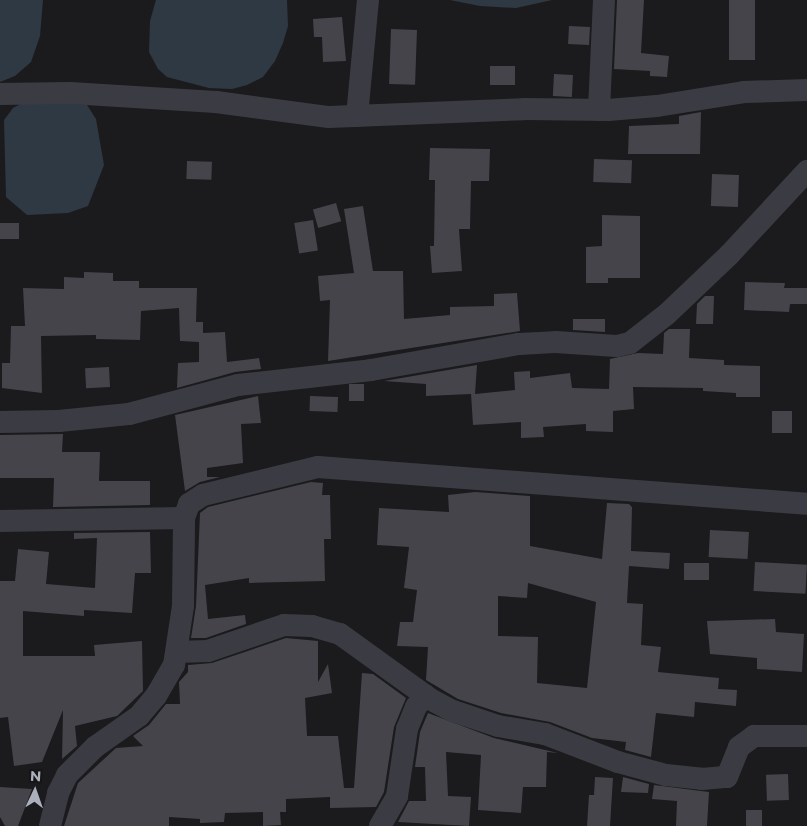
<!DOCTYPE html>
<style>
body{margin:0}
#map{position:relative;width:807px;height:826px;overflow:hidden;background:#1b1b1d;font-family:Montserrat,sans-serif}
div>[style]{position:absolute}
.water>*{inset:0;background:#2f3943}
.building>*{inset:0;background:#44444a;transform-origin:0 0}
.street>*{height:22px;margin:-11px;padding:0 11px;transform-origin:11px;border-radius:11px;background:#3b3c43}
span{translate:-50% -50%;white-space:nowrap;text-align:center;line-height:1.15;-webkit-text-stroke:4.5px #161518;paint-order:stroke}
.north{position:absolute;left:10px;top:766px;width:50px;height:50px;-webkit-text-stroke:4px #161518;paint-order:stroke;rotate:3deg;font-size:14px;font-weight:700;line-height:20px;text-align:center;color:#acb0bd}
.north::after{content:'';display:block;margin:auto;width:18px;height:22px;background:#acb0bd;clip-path:polygon(50% 0,100% 100%,50% 72%,0 100%)}
</style>
<div id="map">
<div class="water">
<i style="clip-path:polygon(0 0,43px 0,40px 36px,31px 62px,15px 76px,0 82px)"></i>
<i style="clip-path:polygon(156px 0,287px 0,288px 26px,283px 43px,275px 61px,263px 77px,247px 85px,232px 89px,209px 88px,167px 77px,158px 69px,149px 52px,150px 21px)"></i>
<i style="clip-path:polygon(450px 0,552px 0,516px 8px,480px 6px)"></i>
<i style="clip-path:polygon(30px 99px,87px 105px,96px 119px,104px 165px,88px 206px,68px 213px,27px 215px,6px 197px,4px 120px,13px 108px)"></i>
</div>
<div class="building">
<i style="clip-path:polygon(617px 0,644px 0,641px 53px,669px 56px,667px 77px,650px 76px,650px 71px,614px 69px)"></i>
<i style="left:729px;top:0;width:26px;height:60px"></i>
<i style="clip-path:polygon(342px 17px,346px 61px,323px 62px,322px 37px,314px 37px,313px 19px)"></i>
<i style="left:569px;top:26px;width:21px;height:18px;rotate:3deg"></i>
<i style="left:391px;top:29px;width:26px;height:55px;rotate:2deg"></i>
<i style="left:490px;top:66px;width:25px;height:19px"></i>
<i style="left:554px;top:74px;width:19px;height:22px;rotate:3deg"></i>
<i style="clip-path:polygon(701px 112px,700px 154px,628px 154px,629px 126px,679px 124px,679px 116px)"></i>
<i style="clip-path:polygon(430px 148px,490px 149px,489px 181px,471px 181px,470px 229px,459px 229px,462px 271px,432px 273px,430px 246px,434px 246px,435px 180px,429px 180px)"></i>
<i style="left:594px;top:159px;width:38px;height:23px;rotate:2deg"></i>
<i style="left:187px;top:161px;width:25px;height:18px;rotate:2deg"></i>
<i style="left:712px;top:174px;width:27px;height:32px;rotate:2deg"></i>
<i style="left:336px;top:203px;width:19px;height:24px;rotate:74deg"></i>
<i style="clip-path:polygon(363px 206px,373px 271px,403px 271px,404px 319px,450px 315px,450px 307px,494px 306px,494px 294px,517px 293px,520px 331px,328px 361px,330px 300px,320px 301px,318px 276px,354px 273px,344px 209px)"></i>
<i style="clip-path:polygon(602px 215px,640px 216px,640px 278px,608px 278px,608px 283px,586px 283px,586px 247px,602px 246px)"></i>
<i style="left:313px;top:220px;width:31px;height:19px;rotate:81deg"></i>
<i style="left:19px;top:223px;width:16px;height:19px;rotate:90deg"></i>
<i style="clip-path:polygon(84px 272px,113px 273px,113px 281px,139px 281px,139px 288px,197px 288px,196px 322px,203px 322px,203px 333px,225px 332px,227px 362px,259px 358px,261px 369px,235px 372px,177px 388px,178px 363px,199px 362px,199px 342px,180px 341px,179px 308px,141px 311px,140px 340px,96px 339px,96px 335px,41px 336px,42px 393px,2px 388px,2px 363px,10px 363px,11px 326px,25px 326px,23px 288px,64px 289px,64px 277px,84px 278px)"></i>
<i style="clip-path:polygon(745px 282px,785px 283px,784px 288px,807px 288px,807px 304px,790px 304px,789px 312px,744px 310px)"></i>
<i style="clip-path:polygon(705px 296px,714px 296px,713px 324px,696px 324px,697px 304px)"></i>
<i style="clip-path:polygon(573px 319px,605px 319px,605px 332px,573px 330px)"></i>
<i style="clip-path:polygon(669px 329px,690px 329px,689px 358px,724px 360px,724px 365px,760px 366px,760px 397px,736px 397px,736px 393px,703px 391px,703px 388px,633px 387px,634px 409px,613px 411px,613px 432px,586px 431px,586px 424px,543px 427px,544px 437px,521px 438px,521px 422px,473px 425px,471px 394px,426px 396px,426px 384px,384px 381px,477px 365px,475px 394px,515px 390px,514px 372px,530px 371px,530px 378px,570px 373px,572px 388px,609px 389px,610px 359px,638px 353px,663px 354px,664px 333px)"></i>
<i style="left:109px;top:367px;width:20px;height:24px;rotate:87deg"></i>
<i style="left:364px;top:384px;width:17px;height:15px;rotate:90deg"></i>
<i style="clip-path:polygon(258px 396px,261px 423px,241px 424px,243px 463px,207px 468px,207px 477px,220px 477px,200px 482px,185px 491px,175px 415px)"></i>
<i style="left:310px;top:396px;width:28px;height:15px;rotate:2deg"></i>
<i style="left:772px;top:411px;width:20px;height:22px"></i>
<i style="clip-path:polygon(63px 434px,62px 452px,100px 452px,99px 481px,150px 481px,150px 505px,53px 507px,54px 478px,0 478px,0 435px)"></i>
<i style="clip-path:polygon(311px 482px,323px 483px,322px 495px,330px 495px,331px 539px,324px 539px,325px 581px,249px 583px,249px 578px,205px 585px,208px 619px,245px 615px,246px 624px,206px 638px,191px 638px,196px 606px,200px 513px,208px 507px)"></i>
<i style="clip-path:polygon(evenodd,475px 492px,530px 496px,530px 546px,602px 559px,607px 503px,629px 504px,632px 507px,631px 551px,670px 553px,669px 569px,629px 566px,627px 603px,643px 604px,641px 645px,661px 647px,658px 672px,719px 678px,718px 689px,737px 690px,736px 706px,695px 702px,694px 717px,656px 713px,651px 757px,625px 750px,626px 742px,592px 738px,550px 722px,501px 713px,458px 699px,426px 680px,428px 647px,397px 646px,400px 622px,413px 622px,417px 590px,404px 588px,409px 547px,377px 545px,379px 508px,449px 512px,448px 495px,475px 492px,528px 583px,596px 602px,587px 688px,537px 683px,538px 637px,498px 636px,498px 596px,527px 598px,528px 583px)"></i>
<i style="left:710px;top:530px;width:39px;height:27px;rotate:3deg"></i>
<i style="clip-path:polygon(150px 532px,151px 573px,135px 573px,132px 613px,84px 610px,84px 616px,23px 611px,23px 656px,95px 656px,94px 645px,142px 641px,143px 691px,117px 716px,75px 726px,77px 746px,62px 759px,63px 710px,42px 762px,14px 766px,8px 717px,0 718px,0 581px,15px 581px,18px 549px,49px 552px,46px 584px,95px 588px,97px 538px,74px 539px,74px 533px)"></i>
<i style="left:755px;top:562px;width:52px;height:29px;rotate:3deg"></i>
<i style="left:684px;top:563px;width:25px;height:17px"></i>
<i style="clip-path:polygon(775px 619px,776px 632px,804px 634px,802px 672px,757px 669px,757px 658px,710px 654px,707px 621px)"></i>
<i style="clip-path:polygon(286px 638px,318px 641px,318px 682px,328px 664px,332px 693px,305px 698px,307px 736px,338px 736px,344px 788px,354px 788px,362px 673px,373px 674px,406px 698px,394px 727px,384px 792px,376px 807px,330px 808px,330px 797px,286px 799px,286px 812px,280px 812px,281px 825px,263px 826px,263px 812px,225px 813px,224px 822px,200px 823px,200px 819px,169px 817px,169px 826px,64px 826px,78px 783px,116px 748px,143px 746px,133px 736px,149px 725px,166px 704px,180px 704px,179px 682px,188px 672px,188px 665px,212px 663px)"></i>
<i style="clip-path:polygon(428px 713px,494px 738px,558px 753px,547px 752px,546px 787px,523px 787px,521px 813px,478px 810px,481px 755px,446px 752px,448px 796px,471px 797px,469px 826px,398px 822px,409px 801px,426px 801px,425px 767px,415px 767px,420px 732px)"></i>
<i style="left:788px;top:774px;width:26px;height:22px;rotate:88deg"></i>
<i style="clip-path:polygon(595px 777px,613px 778px,610px 826px,587px 826px,589px 795px,594px 795px)"></i>
<i style="clip-path:polygon(623px 777px,649px 784px,648px 793px,621px 792px)"></i>
<i style="clip-path:polygon(654px 785px,709px 792px,707px 826px,676px 826px,677px 801px,652px 799px)"></i>
<i style="clip-path:polygon(0 787px,32px 789px,18px 826px,5px 826px,0 817px)"></i>
<i style="left:746px;top:810px;width:16px;height:16px"></i>
</div>
<div class="street">
<i style="left:0;top:94px;width:70px;rotate:-0.8deg"></i>
<i style="left:70px;top:93px;width:146px;rotate:3.5deg"></i>
<i style="left:216px;top:102px;width:114px;rotate:7.6deg"></i>
<i style="left:329px;top:117px;width:195px;rotate:-2.3deg"></i>
<i style="left:524px;top:109px;width:84px;rotate:0.7deg"></i>
<i style="left:608px;top:110px;width:49px;rotate:-4.7deg"></i>
<i style="left:657px;top:106px;width:88px;rotate:-9.1deg"></i>
<i style="left:744px;top:92px;width:63px;rotate:-1.8deg"></i>
<i style="left:599px;top:110px;width:110px;rotate:-87.4deg"></i>
<i style="left:357px;top:116px;width:117px;rotate:-84.6deg"></i>
<i style="left:0;top:422px;width:59px;rotate:-1deg"></i>
<i style="left:59px;top:421px;width:70px;rotate:-5.7deg"></i>
<i style="left:129px;top:414px;width:113px;rotate:-14.9deg"></i>
<i style="left:238px;top:385px;width:134px;rotate:-6.4deg"></i>
<i style="left:371px;top:370px;width:150px;rotate:-10deg"></i>
<i style="left:519px;top:344px;width:36px;rotate:-3deg"></i>
<i style="left:555px;top:342px;width:62px;rotate:3.7deg"></i>
<i style="left:617px;top:346px;width:13px;rotate:-13deg"></i>
<i style="left:630px;top:343px;width:47px;rotate:-38.1deg"></i>
<i style="left:667px;top:314px;width:86px;rotate:-43.6deg"></i>
<i style="left:729px;top:255px;width:115px;rotate:-47.1deg"></i>
<i style="left:0;top:521px;width:184px;rotate:-0.9deg"></i>
<i style="left:177px;top:652px;width:31px;rotate:-2deg"></i>
<i style="left:208px;top:651px;width:80px;rotate:-18.9deg"></i>
<i style="left:284px;top:625px;width:28px;rotate:2deg"></i>
<i style="left:312px;top:626px;width:29px;rotate:16deg"></i>
<i style="left:340px;top:634px;width:111px;rotate:35.8deg"></i>
<i style="left:430px;top:699px;width:26px;rotate:28deg"></i>
<i style="left:453px;top:711px;width:47px;rotate:18.4deg"></i>
<i style="left:498px;top:726px;width:48px;rotate:9.7deg"></i>
<i style="left:545px;top:734px;width:78px;rotate:21deg"></i>
<i style="left:618px;top:762px;width:50px;rotate:15.2deg"></i>
<i style="left:666px;top:775px;width:36px;rotate:6deg"></i>
<i style="left:702px;top:779px;width:25px;rotate:-5deg"></i>
<i style="left:727px;top:777px;width:32px;rotate:-68deg"></i>
<i style="left:739px;top:747px;width:19px;rotate:-36deg"></i>
<i style="left:754px;top:736px;width:53px"></i>
<i style="left:50px;top:826px;width:34px;rotate:-76deg"></i>
<i style="left:58px;top:793px;width:20px;rotate:-63deg"></i>
<i style="left:67px;top:775px;width:40px;rotate:-45deg"></i>
<i style="left:95px;top:747px;width:54px;rotate:-35.2deg"></i>
<i style="left:139px;top:716px;width:26px;rotate:-50deg"></i>
<i style="left:156px;top:696px;width:36px;rotate:-60deg"></i>
<i style="left:174px;top:665px;width:60px;rotate:-81.3deg"></i>
<i style="left:183px;top:606px;width:88px;rotate:-89.3deg"></i>
<i style="left:184px;top:518px;width:15px;rotate:-70deg"></i>
<i style="left:189px;top:504px;width:17px;rotate:-33deg"></i>
<i style="left:203px;top:495px;width:118px;rotate:-13.7deg"></i>
<i style="left:318px;top:467px;width:490px;rotate:4.3deg"></i>
<i style="left:380px;top:826px;width:34px;rotate:-60deg"></i>
<i style="left:397px;top:796px;width:68px;rotate:-81.5deg"></i>
<i style="left:407px;top:729px;width:24px;rotate:-68deg"></i>
<i style="left:416px;top:707px;width:15px;rotate:-53deg"></i>
</div>
<div class="north">N</div>
</div>
